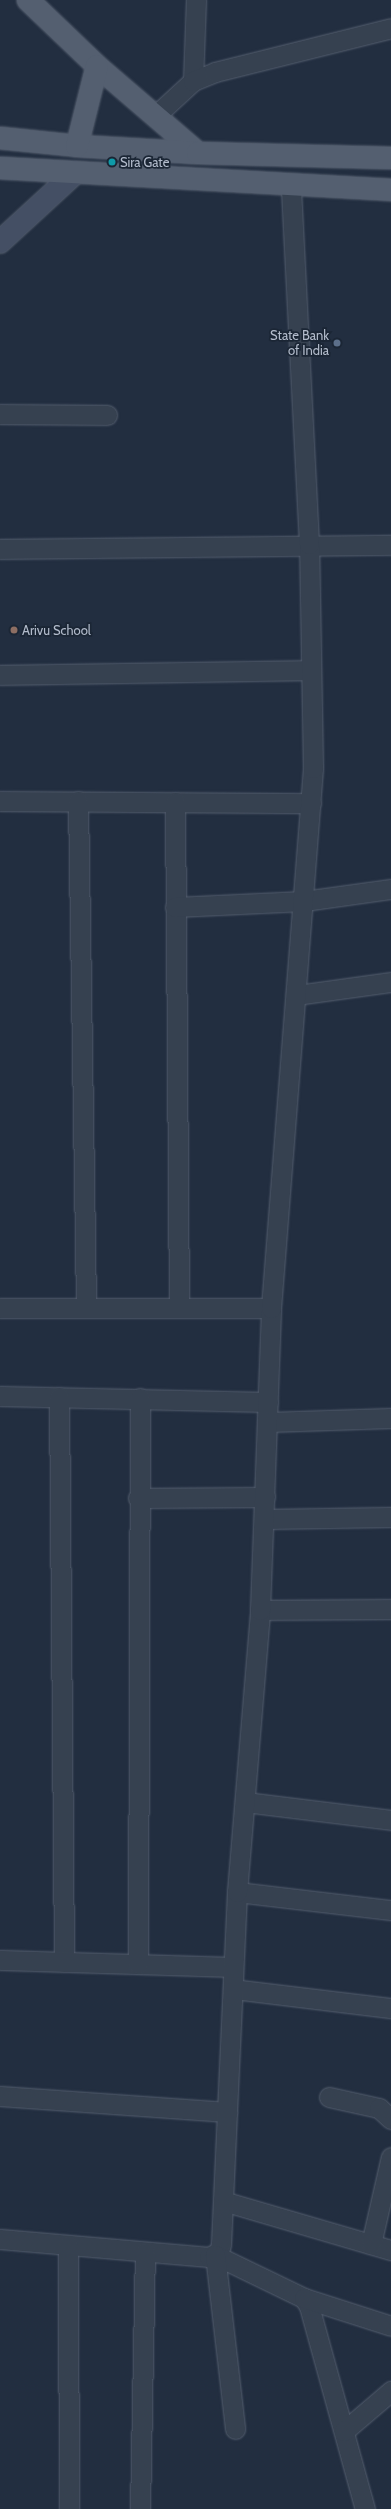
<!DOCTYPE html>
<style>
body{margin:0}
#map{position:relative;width:391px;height:2509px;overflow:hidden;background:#222e40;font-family:Cabin,sans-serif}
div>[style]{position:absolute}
.roads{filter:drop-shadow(0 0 1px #545e6e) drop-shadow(0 0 1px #545e6e)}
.street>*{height:19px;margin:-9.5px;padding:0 9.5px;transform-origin:9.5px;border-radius:9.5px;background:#364150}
.secondary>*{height:22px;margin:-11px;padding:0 11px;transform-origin:11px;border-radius:11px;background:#444f64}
.primary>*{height:22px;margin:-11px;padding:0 11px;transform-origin:11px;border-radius:11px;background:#545f70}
.dots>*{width:11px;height:11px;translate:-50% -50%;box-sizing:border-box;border:2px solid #1b2635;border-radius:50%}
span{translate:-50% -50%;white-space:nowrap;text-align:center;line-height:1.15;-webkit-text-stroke:3.5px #1b2635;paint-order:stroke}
.poi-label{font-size:13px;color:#b2bbcb}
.left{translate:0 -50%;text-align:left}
.right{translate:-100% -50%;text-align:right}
</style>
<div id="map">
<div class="roads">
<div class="street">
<i style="left:193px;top:81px;width:81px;rotate:-87.9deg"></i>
<i style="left:155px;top:116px;width:52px;rotate:-42.6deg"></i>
<i style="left:193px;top:81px;width:24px;rotate:-22deg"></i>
<i style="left:215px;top:72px;width:181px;rotate:-14deg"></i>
<i style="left:0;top:414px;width:107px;rotate:0.5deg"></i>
<i style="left:0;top:549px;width:391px;rotate:-0.6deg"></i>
<i style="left:0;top:675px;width:309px;rotate:-0.9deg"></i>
<i style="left:0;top:801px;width:311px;rotate:0.4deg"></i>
<i style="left:78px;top:801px;width:505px;rotate:89.09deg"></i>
<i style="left:175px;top:802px;width:505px;rotate:89.55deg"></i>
<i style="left:175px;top:907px;width:129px;rotate:-2.7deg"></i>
<i style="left:304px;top:901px;width:88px;rotate:-7.9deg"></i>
<i style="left:296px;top:995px;width:96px;rotate:-7.8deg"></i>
<i style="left:0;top:1308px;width:271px"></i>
<i style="left:0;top:1396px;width:268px;rotate:1.3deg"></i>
<i style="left:59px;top:1397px;width:565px;rotate:89.49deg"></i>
<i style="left:268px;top:1422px;width:123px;rotate:-1.9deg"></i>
<i style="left:138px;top:1498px;width:127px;rotate:-0.5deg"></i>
<i style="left:265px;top:1519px;width:126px;rotate:-0.9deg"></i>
<i style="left:260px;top:1610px;width:131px;rotate:-0.4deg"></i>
<i style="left:245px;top:1802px;width:147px;rotate:7deg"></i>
<i style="left:237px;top:1892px;width:155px;rotate:6.7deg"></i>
<i style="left:0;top:1960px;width:233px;rotate:1.7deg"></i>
<i style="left:138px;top:1964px;width:566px;rotate:-89.8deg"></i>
<i style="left:233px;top:1989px;width:159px;rotate:6.9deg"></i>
<i style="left:0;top:2096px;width:228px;rotate:4deg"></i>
<i style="left:329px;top:2097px;width:51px;rotate:12.4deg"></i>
<i style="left:379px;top:2108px;width:16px;rotate:43deg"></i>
<i style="left:223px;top:2201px;width:175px;rotate:16.3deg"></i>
<i style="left:0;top:2239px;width:210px;rotate:4.9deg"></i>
<i style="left:209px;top:2257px;width:11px;rotate:-27deg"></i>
<i style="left:219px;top:2252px;width:8px;rotate:-76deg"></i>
<i style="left:221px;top:2244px;width:352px;rotate:-87.4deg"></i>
<i style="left:237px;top:1892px;width:283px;rotate:-85.3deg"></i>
<i style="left:260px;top:1610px;width:302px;rotate:-87.9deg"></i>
<i style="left:271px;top:1308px;width:542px;rotate:-85.55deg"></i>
<i style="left:313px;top:768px;width:224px;rotate:-91deg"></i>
<i style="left:309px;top:544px;width:359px;rotate:-92.9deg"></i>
<i style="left:371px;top:2244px;width:89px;rotate:-77.1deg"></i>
<i style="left:68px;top:2245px;width:264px;rotate:89.8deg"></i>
<i style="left:215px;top:2255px;width:99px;rotate:25.8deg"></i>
<i style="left:304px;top:2298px;width:9px;rotate:58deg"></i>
<i style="left:309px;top:2306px;width:211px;rotate:74.6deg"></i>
<i style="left:215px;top:2255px;width:175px;rotate:83.4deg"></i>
<i style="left:304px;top:2298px;width:91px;rotate:17.8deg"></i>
<i style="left:344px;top:2431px;width:62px;rotate:-40.4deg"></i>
<i style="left:140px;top:2509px;width:257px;rotate:-88.9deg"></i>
</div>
<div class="secondary">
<i style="left:0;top:242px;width:102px;rotate:-42.6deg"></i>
</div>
<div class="primary">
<i style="left:28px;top:0;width:95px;rotate:43.7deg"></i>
<i style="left:97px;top:66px;width:133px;rotate:40.7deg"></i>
<i style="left:0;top:138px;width:77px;rotate:5.9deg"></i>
<i style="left:77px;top:146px;width:121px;rotate:3.3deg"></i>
<i style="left:198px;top:153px;width:193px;rotate:1.5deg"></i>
<i style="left:77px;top:146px;width:82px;rotate:-76deg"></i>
<i style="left:0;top:168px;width:392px;rotate:3.2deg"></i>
</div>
</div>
<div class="dots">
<i style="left:112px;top:162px;background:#0f9aa8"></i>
<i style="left:337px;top:343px;background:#5c6f8a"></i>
<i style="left:14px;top:630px;background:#8d6e63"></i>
</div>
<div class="poi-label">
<span class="left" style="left:120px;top:162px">Sira Gate</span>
<span class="right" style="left:329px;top:343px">State Bank<br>of India</span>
<span class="left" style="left:22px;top:630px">Arivu School</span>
</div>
</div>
